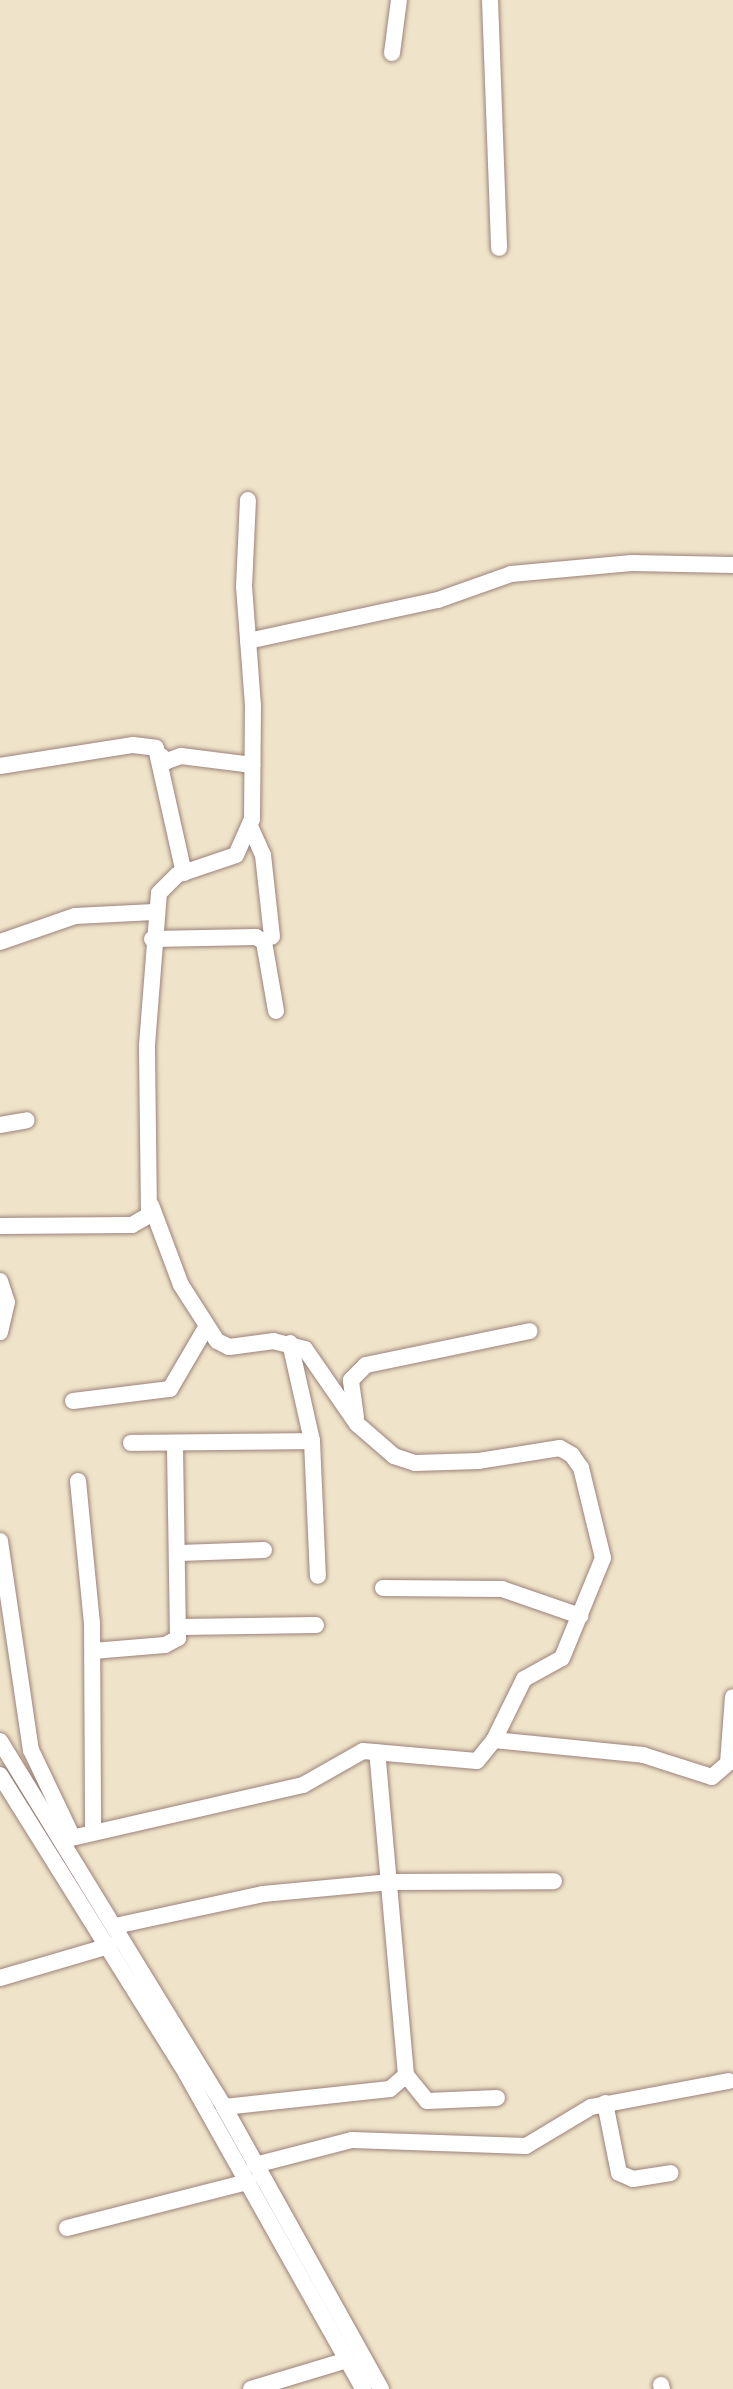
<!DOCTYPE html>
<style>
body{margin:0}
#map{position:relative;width:733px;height:2389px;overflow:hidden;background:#efe4c9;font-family:"IM FELL Double Pica",serif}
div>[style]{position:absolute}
.roads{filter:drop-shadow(0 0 2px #9c827a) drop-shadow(0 0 2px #9c827a)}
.minor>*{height:16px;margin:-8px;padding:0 8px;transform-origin:8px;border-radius:8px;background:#fff}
span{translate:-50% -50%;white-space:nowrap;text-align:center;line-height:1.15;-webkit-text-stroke:4.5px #f7f3e8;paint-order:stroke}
</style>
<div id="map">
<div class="roads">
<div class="minor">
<i style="left:490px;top:0;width:248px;rotate:87.9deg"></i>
<i style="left:392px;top:53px;width:53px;rotate:-82.5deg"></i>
<i style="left:248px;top:641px;width:194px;rotate:-12.2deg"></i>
<i style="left:438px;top:600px;width:77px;rotate:-19.6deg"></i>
<i style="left:511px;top:574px;width:121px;rotate:-5.2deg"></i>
<i style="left:632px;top:563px;width:101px;rotate:1.1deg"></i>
<i style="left:161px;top:756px;width:8px;rotate:40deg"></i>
<i style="left:167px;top:761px;width:15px;rotate:-20deg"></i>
<i style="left:181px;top:756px;width:72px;rotate:7.2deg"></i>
<i style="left:0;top:766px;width:135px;rotate:-9deg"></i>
<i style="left:133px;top:745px;width:23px;rotate:7deg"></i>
<i style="left:156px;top:748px;width:128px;rotate:77.4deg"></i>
<i style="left:250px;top:826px;width:32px;rotate:66deg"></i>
<i style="left:263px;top:855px;width:82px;rotate:83.7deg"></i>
<i style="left:152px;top:939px;width:104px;rotate:-1.1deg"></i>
<i style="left:256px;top:937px;width:9px;rotate:32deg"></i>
<i style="left:264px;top:942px;width:70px;rotate:80.1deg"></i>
<i style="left:0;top:942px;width:79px;rotate:-19.1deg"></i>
<i style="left:75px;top:916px;width:79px;rotate:-2.9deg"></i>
<i style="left:0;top:1125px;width:27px;rotate:-10deg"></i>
<i style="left:0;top:1226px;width:132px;rotate:-0.4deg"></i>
<i style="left:132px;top:1225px;width:20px;rotate:-30deg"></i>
<i style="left:149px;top:1215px;width:170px;rotate:-90.7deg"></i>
<i style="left:147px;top:1045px;width:152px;rotate:-85.5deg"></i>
<i style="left:159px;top:893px;width:25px;rotate:-45deg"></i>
<i style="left:177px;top:875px;width:62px;rotate:-18.7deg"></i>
<i style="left:236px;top:855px;width:39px;rotate:-66deg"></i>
<i style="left:252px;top:819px;width:113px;rotate:-89.5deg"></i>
<i style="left:253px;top:706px;width:119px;rotate:-94.3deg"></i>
<i style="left:244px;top:587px;width:87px;rotate:-87.4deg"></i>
<i style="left:0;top:1281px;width:22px;rotate:72deg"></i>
<i style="left:7px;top:1302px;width:31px;rotate:103deg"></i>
<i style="left:290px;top:1343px;width:100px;rotate:77.3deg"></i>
<i style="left:312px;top:1441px;width:135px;rotate:87.5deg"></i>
<i style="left:73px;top:1401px;width:98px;rotate:-7.1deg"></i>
<i style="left:170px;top:1389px;width:69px;rotate:-59.7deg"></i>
<i style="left:356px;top:1417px;width:37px;rotate:-98deg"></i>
<i style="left:351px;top:1380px;width:21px;rotate:-45deg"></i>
<i style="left:366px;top:1365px;width:167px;rotate:-11.7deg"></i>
<i style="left:131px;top:1443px;width:181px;rotate:-0.6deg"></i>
<i style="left:78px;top:1481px;width:143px;rotate:84.4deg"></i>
<i style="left:92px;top:1623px;width:209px;rotate:89.7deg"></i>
<i style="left:0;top:1541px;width:211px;rotate:81.6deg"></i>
<i style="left:31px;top:1750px;width:95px;rotate:64.5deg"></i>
<i style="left:180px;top:1553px;width:84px;rotate:-2deg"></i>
<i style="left:383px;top:1588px;width:119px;rotate:0.5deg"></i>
<i style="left:502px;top:1589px;width:83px;rotate:19.1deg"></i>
<i style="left:181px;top:1627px;width:135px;rotate:-0.8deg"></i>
<i style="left:93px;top:1651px;width:72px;rotate:-4.8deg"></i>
<i style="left:165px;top:1645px;width:15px;rotate:-28deg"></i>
<i style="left:178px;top:1638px;width:195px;rotate:-90.9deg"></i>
<i style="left:494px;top:1740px;width:150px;rotate:5.7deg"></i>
<i style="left:643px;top:1755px;width:72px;rotate:17.7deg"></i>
<i style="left:712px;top:1777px;width:21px;rotate:-41deg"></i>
<i style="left:728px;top:1763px;width:66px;rotate:-85.7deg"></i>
<i style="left:0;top:1741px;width:429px;rotate:58.5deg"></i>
<i style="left:224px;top:2107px;width:323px;rotate:60.9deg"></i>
<i style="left:0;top:1775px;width:351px;rotate:58deg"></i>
<i style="left:186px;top:2073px;width:362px;rotate:60.7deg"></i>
<i style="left:63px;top:1840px;width:246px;rotate:-12.9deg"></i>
<i style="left:303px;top:1785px;width:69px;rotate:-29.5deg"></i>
<i style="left:363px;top:1751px;width:114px;rotate:5deg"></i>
<i style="left:477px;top:1761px;width:27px;rotate:-51deg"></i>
<i style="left:494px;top:1740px;width:68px;rotate:-63.8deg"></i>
<i style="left:524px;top:1679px;width:43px;rotate:-28.9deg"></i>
<i style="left:562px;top:1658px;width:108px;rotate:-67.7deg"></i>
<i style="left:603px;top:1558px;width:93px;rotate:-103.7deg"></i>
<i style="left:581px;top:1468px;width:16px;rotate:-125deg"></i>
<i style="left:572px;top:1455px;width:14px;rotate:-150deg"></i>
<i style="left:560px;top:1448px;width:82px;rotate:170.9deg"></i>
<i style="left:479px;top:1461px;width:64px;rotate:178.2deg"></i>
<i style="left:415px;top:1463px;width:22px;rotate:-162deg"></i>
<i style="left:394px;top:1456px;width:49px;rotate:-139.1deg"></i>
<i style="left:357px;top:1424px;width:91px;rotate:-124.7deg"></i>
<i style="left:305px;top:1349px;width:32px;rotate:-166deg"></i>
<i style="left:274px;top:1341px;width:45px;rotate:172.4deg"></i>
<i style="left:229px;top:1347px;width:13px;rotate:-153deg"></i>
<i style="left:217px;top:1341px;width:67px;rotate:-122.7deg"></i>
<i style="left:181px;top:1285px;width:85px;rotate:-110.6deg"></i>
<i style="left:115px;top:1926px;width:151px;rotate:-12.2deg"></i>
<i style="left:263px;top:1894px;width:128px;rotate:-5.4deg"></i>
<i style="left:390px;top:1882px;width:164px;rotate:-0.3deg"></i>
<i style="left:0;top:1978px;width:114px;rotate:-16.4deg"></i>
<i style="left:406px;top:2075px;width:33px;rotate:51deg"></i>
<i style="left:427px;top:2101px;width:70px;rotate:-2.5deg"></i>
<i style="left:605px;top:2103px;width:71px;rotate:78.7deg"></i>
<i style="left:619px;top:2173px;width:15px;rotate:23deg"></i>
<i style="left:633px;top:2179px;width:38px;rotate:-9deg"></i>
<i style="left:224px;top:2107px;width:167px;rotate:-6.2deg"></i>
<i style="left:390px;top:2089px;width:21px;rotate:-41deg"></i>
<i style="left:406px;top:2075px;width:324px;rotate:-95.1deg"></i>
<i style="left:255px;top:2165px;width:100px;rotate:-14.5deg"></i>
<i style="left:352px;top:2140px;width:174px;rotate:2deg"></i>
<i style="left:526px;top:2146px;width:76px;rotate:-31deg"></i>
<i style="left:591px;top:2107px;width:140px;rotate:-10.7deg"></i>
<i style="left:67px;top:2228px;width:187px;rotate:-14.3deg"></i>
<i style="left:661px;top:2385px;width:4px;rotate:76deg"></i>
<i style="left:251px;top:2389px;width:100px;rotate:-16.8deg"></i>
</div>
</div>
</div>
